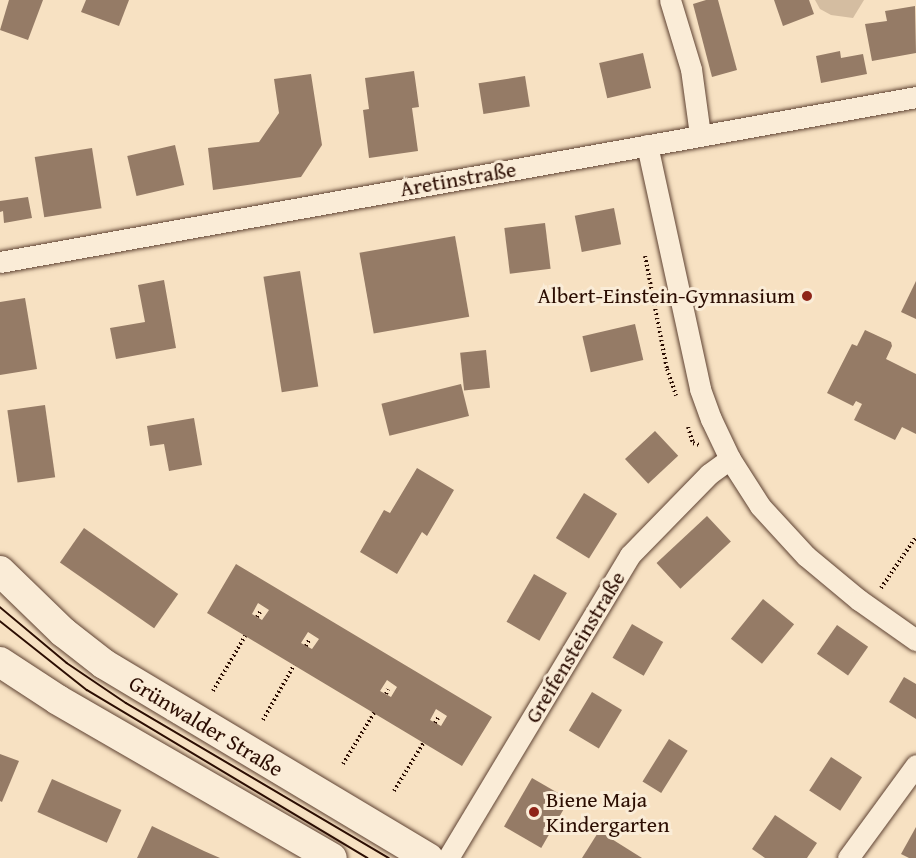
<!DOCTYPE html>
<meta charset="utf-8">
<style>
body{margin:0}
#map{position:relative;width:916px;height:858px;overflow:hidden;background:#f7e1c2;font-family:"Gentium Book Plus",serif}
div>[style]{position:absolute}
.green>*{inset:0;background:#d4bda1}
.building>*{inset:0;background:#957b66;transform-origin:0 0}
.path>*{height:4px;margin-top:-2px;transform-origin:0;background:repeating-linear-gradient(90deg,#2b0d02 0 1.5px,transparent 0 4.5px)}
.roads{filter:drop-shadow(0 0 2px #5e4232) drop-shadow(0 0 2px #5e4232)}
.street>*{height:21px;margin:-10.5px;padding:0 10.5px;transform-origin:10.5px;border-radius:10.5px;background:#faecd7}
.secondary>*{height:30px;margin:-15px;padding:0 15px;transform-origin:15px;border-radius:15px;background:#faecd7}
.tram>*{height:1.5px;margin:-0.75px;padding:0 0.75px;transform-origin:0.75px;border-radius:0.75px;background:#2b0d02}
.dots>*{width:16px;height:16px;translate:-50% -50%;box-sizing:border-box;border:3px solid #faecd7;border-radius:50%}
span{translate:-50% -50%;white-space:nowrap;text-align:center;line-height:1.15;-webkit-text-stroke:6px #faecd7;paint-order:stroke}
.street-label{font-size:22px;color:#2b0d02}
.poi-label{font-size:22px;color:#2b0d02}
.right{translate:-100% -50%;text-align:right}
.left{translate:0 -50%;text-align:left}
</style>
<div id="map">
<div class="green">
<i style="clip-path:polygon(815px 0,864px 0,853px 18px,831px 15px,820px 9px)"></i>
</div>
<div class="building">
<i style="clip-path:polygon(9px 0,43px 0,28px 40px,0 30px)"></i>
<i style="clip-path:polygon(86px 0,129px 0,119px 26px,81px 12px)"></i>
<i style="clip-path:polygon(706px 0,718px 0,737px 70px,712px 77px,693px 4px)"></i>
<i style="clip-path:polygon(774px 0,809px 0,814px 14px,783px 26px)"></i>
<i style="clip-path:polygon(915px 6px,916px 53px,872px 61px,865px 24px,887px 21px,885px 11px)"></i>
<i style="clip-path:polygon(840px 51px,841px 58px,863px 54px,867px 74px,821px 83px,816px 56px)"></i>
<i style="left:643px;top:53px;width:36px;height:45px;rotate:77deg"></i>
<i style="clip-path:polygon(414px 71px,419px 107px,412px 108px,418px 151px,369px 158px,363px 110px,369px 109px,365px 78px)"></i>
<i style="clip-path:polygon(311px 74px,322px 145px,301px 177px,213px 190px,208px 148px,259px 142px,279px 113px,274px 79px)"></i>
<i style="left:525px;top:76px;width:31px;height:47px;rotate:81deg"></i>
<i style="left:175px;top:145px;width:41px;height:49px;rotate:77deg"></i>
<i style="left:92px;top:148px;width:61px;height:58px;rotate:81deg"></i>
<i style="clip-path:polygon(28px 197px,32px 218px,4px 223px,3px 211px,0 212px,0 201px)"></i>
<i style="left:614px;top:208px;width:37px;height:40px;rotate:79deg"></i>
<i style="left:545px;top:223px;width:46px;height:41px;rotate:83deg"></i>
<i style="left:455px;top:236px;width:82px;height:97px;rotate:80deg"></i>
<i style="left:300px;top:271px;width:117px;height:37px;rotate:81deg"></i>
<i style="clip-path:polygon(164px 280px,176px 348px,116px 359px,110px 328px,145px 322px,138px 285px)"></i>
<i style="clip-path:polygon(916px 281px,916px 319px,901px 312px)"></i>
<i style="clip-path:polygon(25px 298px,37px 369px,0 375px,0 302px)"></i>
<i style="left:635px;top:324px;width:37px;height:54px;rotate:77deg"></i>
<i style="clip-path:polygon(865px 330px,891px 342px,892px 346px,886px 359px,916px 374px,916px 434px,902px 427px,895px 440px,854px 420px,862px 404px,856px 401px,853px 406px,827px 393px,852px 344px,857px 346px)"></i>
<i style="left:486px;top:350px;width:38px;height:26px;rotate:84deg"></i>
<i style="left:461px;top:384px;width:33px;height:82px;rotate:76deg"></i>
<i style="left:45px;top:405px;width:73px;height:38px;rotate:82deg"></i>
<i style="clip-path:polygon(194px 418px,202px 465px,169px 471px,164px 444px,150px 446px,147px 426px)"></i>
<i style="left:655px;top:431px;width:34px;height:41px;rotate:47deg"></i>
<i style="clip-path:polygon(417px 468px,454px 490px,427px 536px,422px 532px,397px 574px,360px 552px,384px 510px,390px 513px)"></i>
<i style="left:584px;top:493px;width:39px;height:53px;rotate:32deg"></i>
<i style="left:707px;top:516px;width:35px;height:69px;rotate:47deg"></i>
<i style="left:84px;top:528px;width:115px;height:42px;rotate:35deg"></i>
<i style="clip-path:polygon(evenodd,236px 564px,492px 717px,462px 766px,207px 613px,236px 564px,258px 603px,269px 610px,262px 620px,252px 614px,258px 603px,236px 564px,308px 632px,319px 639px,312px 649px,301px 643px,308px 632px,236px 564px,387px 680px,397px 687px,391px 697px,380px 691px,387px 680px,236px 564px,436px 709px,447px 716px,441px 726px,430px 720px,436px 709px)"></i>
<i style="left:534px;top:574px;width:38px;height:55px;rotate:30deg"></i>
<i style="left:763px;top:599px;width:40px;height:51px;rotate:39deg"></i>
<i style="left:632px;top:624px;width:36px;height:39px;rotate:30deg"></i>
<i style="left:837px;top:625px;width:38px;height:35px;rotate:35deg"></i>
<i style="clip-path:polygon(904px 677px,916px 684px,916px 719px,889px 702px)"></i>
<i style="left:592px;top:692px;width:35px;height:45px;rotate:31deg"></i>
<i style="left:669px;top:739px;width:22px;height:50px;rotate:32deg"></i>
<i style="clip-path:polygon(0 754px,19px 761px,2px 802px,0 801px)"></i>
<i style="left:831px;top:757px;width:37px;height:40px;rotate:33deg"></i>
<i style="left:532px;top:778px;width:43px;height:56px;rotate:30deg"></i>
<i style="left:52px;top:779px;width:76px;height:36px;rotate:24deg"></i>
<i style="clip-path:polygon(775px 815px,817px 843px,807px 858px,765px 858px,752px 849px)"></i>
<i style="clip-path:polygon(152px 826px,204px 851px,220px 858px,137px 858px)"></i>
<i style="clip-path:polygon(916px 827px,916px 858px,909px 858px,901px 854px)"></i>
<i style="clip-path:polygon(599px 831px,642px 858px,582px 858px)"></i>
</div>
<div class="path">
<i style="left:645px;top:256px;width:115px;rotate:79deg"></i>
<i style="left:667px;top:369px;width:28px;rotate:71deg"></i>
<i style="left:688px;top:427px;width:17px;rotate:73deg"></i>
<i style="left:693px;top:443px;width:6px;rotate:18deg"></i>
<i style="left:881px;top:588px;width:62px;rotate:-55.5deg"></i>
<i style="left:257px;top:617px;width:6px;rotate:-59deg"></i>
<i style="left:306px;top:646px;width:7px;rotate:-63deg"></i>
<i style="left:213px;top:691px;width:64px;rotate:-59.8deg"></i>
<i style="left:386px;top:694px;width:5px;rotate:-68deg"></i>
<i style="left:263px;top:720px;width:63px;rotate:-60.6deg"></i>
<i style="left:435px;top:723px;width:6px;rotate:-59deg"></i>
<i style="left:343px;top:764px;width:60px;rotate:-58.7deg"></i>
<i style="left:394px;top:791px;width:57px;rotate:-58.5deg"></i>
</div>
<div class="roads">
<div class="street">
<i style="left:670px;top:0;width:72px;rotate:73.1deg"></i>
<i style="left:691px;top:69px;width:67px;rotate:82.2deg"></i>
<i style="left:647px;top:145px;width:250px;rotate:77.7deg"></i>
<i style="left:700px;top:389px;width:32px;rotate:70deg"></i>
<i style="left:711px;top:419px;width:44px;rotate:64.6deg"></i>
<i style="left:730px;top:459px;width:56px;rotate:57.4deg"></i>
<i style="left:760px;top:506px;width:68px;rotate:47.4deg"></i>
<i style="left:806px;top:556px;width:69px;rotate:39.7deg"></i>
<i style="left:859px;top:600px;width:70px;rotate:35.1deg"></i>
<i style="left:0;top:262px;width:931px;rotate:-10.21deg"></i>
<i style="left:448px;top:858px;width:353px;rotate:-59deg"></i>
<i style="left:630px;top:555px;width:113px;rotate:-45.7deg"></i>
<i style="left:709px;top:474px;width:26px;rotate:-36deg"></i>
<i style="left:848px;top:858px;width:115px;rotate:-53.8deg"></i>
</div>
<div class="secondary">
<i style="left:0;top:571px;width:88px;rotate:44.1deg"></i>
<i style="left:63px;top:632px;width:52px;rotate:38deg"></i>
<i style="left:104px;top:664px;width:378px;rotate:30.9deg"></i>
<i style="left:0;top:662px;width:69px;rotate:33.2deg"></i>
<i style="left:58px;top:700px;width:316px;rotate:30deg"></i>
</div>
</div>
<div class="tram">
<i style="left:0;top:607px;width:87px;rotate:39.9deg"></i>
<i style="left:67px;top:663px;width:71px;rotate:34.1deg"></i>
<i style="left:126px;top:703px;width:305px;rotate:30.5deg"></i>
<i style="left:0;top:621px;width:111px;rotate:38.4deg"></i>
<i style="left:87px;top:690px;width:327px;rotate:30.9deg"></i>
</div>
<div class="dots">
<i style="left:807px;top:296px;background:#8f2418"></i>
<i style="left:534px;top:812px;background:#8f2418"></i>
</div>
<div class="street-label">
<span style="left:458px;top:179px;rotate:-10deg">Aretinstraße</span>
<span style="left:575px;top:647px;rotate:-59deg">Greifensteinstraße</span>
<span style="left:206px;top:726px;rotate:31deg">Grünwalder Straße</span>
</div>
<div class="poi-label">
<span class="right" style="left:795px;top:296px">Albert-Einstein-Gymnasium</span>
<span class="left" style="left:546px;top:812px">Biene Maja<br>Kindergarten</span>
</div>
</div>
